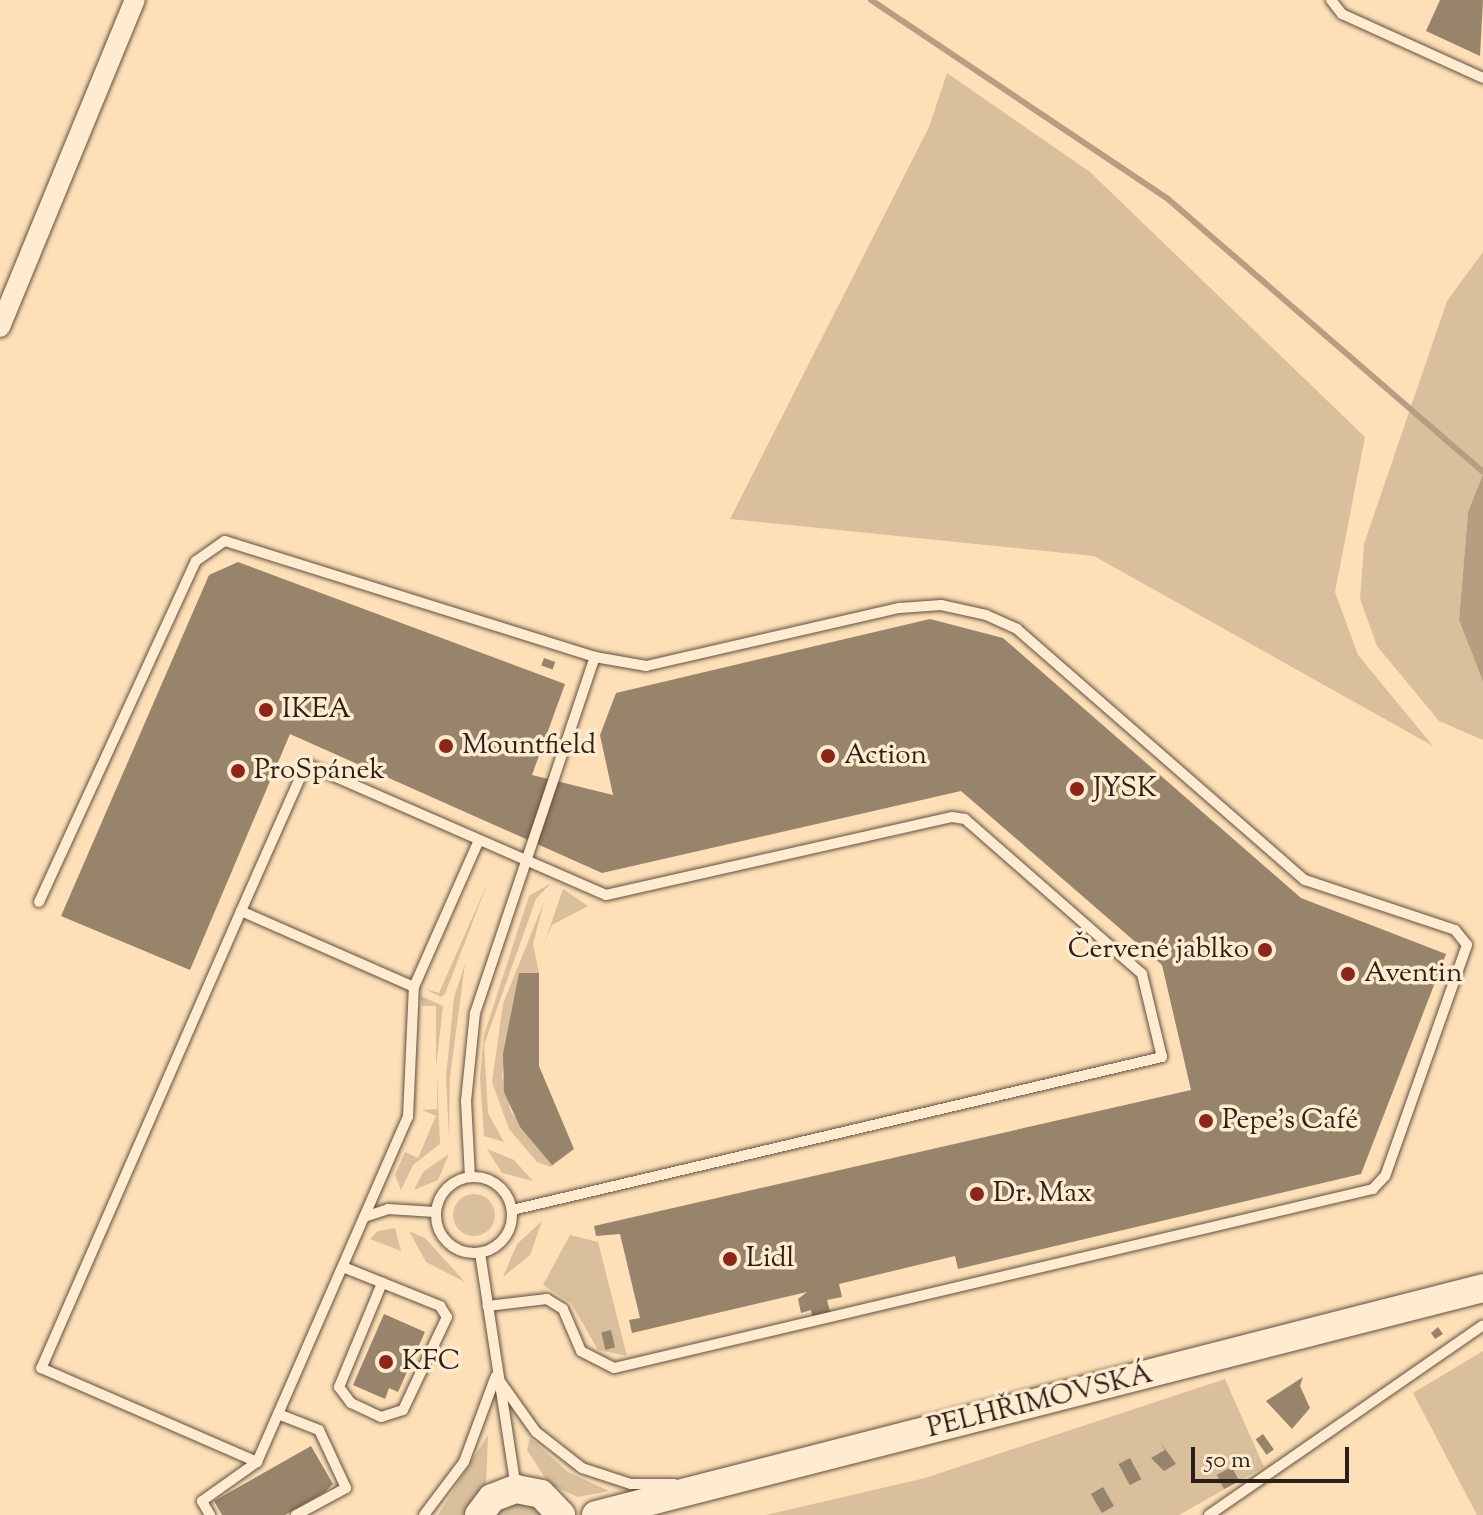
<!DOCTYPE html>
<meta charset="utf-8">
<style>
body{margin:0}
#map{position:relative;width:1483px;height:1515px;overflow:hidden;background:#fde0b7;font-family:"Sorts Mill Goudy",serif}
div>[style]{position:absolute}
.green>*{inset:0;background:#d9bf9c}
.round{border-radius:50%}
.water>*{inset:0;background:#b69e81}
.stream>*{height:6px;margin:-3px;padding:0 3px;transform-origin:3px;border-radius:3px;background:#b69e81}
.building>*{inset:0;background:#98836b;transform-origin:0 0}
.roads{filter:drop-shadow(0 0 2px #604f40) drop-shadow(0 0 2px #604f40)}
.lane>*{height:10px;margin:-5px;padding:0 5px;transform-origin:5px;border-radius:5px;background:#feebd0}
.lane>.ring{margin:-5px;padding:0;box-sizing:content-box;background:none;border:10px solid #feebd0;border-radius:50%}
.street>*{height:20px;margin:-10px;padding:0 10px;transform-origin:10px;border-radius:10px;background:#feebd0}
.secondary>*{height:28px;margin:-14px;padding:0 14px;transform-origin:14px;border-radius:14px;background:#feebd0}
.dots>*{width:22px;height:22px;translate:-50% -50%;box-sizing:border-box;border:4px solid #feebd0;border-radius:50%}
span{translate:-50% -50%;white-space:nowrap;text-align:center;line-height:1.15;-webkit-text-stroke:7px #feebd0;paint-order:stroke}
.poi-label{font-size:28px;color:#2b1f19}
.left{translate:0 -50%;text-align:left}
.right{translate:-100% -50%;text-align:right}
.street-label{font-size:28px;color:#2b1f19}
.scale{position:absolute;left:1191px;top:1447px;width:158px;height:36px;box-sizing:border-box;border:4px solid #2b1f19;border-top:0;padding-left:10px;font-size:24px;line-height:28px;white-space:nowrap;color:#2b1f19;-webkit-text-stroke:6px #feebd0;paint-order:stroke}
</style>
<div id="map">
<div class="green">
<i style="clip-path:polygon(947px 73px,1090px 172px,1365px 437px,1335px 592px,1358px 655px,1433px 746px,1094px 556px,730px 519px,929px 127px)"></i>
<i style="clip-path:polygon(1483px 252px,1483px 474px,1468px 512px,1459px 620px,1483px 682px,1483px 740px,1439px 721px,1377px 646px,1360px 599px,1364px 544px,1447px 301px)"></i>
<i style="clip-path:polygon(488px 882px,445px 994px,441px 997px,425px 989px,439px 993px)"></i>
<i style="clip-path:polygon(551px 883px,536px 899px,484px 1045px,488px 1113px,504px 1142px,484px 1136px,480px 1077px,484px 1035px,529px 896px)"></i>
<i style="clip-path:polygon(563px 889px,588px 906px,552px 925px,544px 944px)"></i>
<i style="clip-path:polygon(544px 902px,533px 944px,539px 973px,519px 973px,502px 1076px,511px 1112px,553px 1164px,574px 1149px,551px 1167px,537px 1162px,509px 1129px,492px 1082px,503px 1004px)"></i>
<i style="clip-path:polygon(465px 964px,450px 1077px,449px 1139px,446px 1077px,454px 997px)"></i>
<i style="clip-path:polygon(421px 996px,443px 1006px,436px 1067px,436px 1006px,422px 1006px)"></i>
<i style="clip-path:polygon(437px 1075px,440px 1144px,413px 1165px,401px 1190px,395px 1175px,405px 1152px,418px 1158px,436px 1116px,422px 1110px,437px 1109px)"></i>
<i style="clip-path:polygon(487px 1149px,514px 1160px,533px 1181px,502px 1173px)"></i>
<i style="clip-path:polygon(449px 1154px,438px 1180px,414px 1190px,423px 1172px)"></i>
<i class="round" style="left:453px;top:1194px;width:42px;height:42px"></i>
<i style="clip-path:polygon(542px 1221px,530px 1255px,503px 1277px,517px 1244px)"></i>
<i style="clip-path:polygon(395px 1228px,401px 1251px,370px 1239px,378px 1231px)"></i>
<i style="clip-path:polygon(409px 1231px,425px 1238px,465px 1282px,426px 1262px)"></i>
<i style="clip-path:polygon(570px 1235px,598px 1242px,627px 1356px,598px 1350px,571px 1303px,543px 1285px)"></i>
<i style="clip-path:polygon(1483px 1351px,1483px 1515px,1477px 1515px,1413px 1393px)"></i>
<i style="clip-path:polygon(1225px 1379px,1264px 1467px,1179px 1515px,766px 1515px,925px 1478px)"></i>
<i style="clip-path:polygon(488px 1435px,486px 1485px,463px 1515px,438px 1515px)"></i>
<i style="clip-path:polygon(530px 1438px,568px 1472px,609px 1491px,578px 1497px,549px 1484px,527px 1450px)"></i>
<i style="clip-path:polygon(517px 1502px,535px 1506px,545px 1515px,494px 1515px)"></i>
</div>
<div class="water">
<i style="clip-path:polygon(1483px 474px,1483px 682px,1459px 620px,1468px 512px)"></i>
</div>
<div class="stream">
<i style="left:871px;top:0;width:358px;rotate:33.8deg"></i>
<i style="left:1168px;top:199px;width:417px;rotate:40.9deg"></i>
</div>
<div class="building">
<i style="clip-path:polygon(1440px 0,1483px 0,1480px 56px,1426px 31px)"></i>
<i style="clip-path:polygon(238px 562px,565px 684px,532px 775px,613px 795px,600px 735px,616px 693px,930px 619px,1003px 638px,1301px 898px,1446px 954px,1361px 1174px,958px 1269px,955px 1256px,839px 1284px,842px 1297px,827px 1300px,831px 1315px,813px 1319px,811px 1310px,801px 1313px,798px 1299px,807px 1292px,632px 1333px,629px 1320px,640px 1318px,620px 1234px,596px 1236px,594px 1226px,1191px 1090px,1162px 965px,961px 791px,602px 873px,290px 734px,190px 970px,61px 916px,209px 575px)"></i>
<i style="left:544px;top:658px;width:12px;height:8px;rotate:20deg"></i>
<i style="clip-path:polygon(519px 973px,539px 973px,539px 1066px,574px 1149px,552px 1165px,520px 1127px,504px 1092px,503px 1054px)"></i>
<i style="clip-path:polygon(384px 1314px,425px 1332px,398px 1392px,389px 1388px,385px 1399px,353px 1385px)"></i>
<i style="clip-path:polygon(1438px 1327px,1443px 1334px,1435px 1339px,1431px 1333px)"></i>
<i style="left:611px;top:1330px;width:18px;height:10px;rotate:77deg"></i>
<i style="clip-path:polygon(1303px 1377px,1300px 1386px,1310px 1408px,1292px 1429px,1266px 1401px)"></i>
<i style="left:1263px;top:1434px;width:19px;height:9px;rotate:55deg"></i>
<i style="clip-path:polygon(1161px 1443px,1176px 1464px,1164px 1471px,1151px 1458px,1165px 1450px)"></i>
<i style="clip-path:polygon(311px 1446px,333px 1484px,325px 1492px,285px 1515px,222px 1515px,214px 1501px)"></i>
<i style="left:1130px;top:1458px;width:24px;height:13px;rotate:62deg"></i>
<i style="left:1232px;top:1467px;width:16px;height:17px;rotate:63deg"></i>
<i style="left:1103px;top:1487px;width:22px;height:14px;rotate:60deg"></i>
</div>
<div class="roads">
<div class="lane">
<i style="left:1331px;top:0;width:18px;rotate:52deg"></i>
<i style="left:1342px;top:14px;width:155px;rotate:24.4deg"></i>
<i style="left:479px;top:840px;width:161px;rotate:113.9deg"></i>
<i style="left:414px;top:987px;width:189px;rotate:-156.3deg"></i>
<i style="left:241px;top:911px;width:161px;rotate:-66.1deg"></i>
<i style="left:306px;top:764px;width:327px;rotate:23.6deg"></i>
<i style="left:606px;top:895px;width:355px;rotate:-12.7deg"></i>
<i style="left:952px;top:817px;width:13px;rotate:9deg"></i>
<i style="left:965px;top:819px;width:235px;rotate:41.2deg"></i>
<i style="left:1142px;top:974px;width:85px;rotate:76.5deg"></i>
<i style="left:1162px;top:1057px;width:668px;rotate:166.75deg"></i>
<i style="left:39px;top:902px;width:375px;rotate:-65.3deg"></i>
<i style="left:196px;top:561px;width:35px;rotate:-35deg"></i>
<i style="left:225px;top:541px;width:388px;rotate:17.4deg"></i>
<i style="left:595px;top:657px;width:52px;rotate:10deg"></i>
<i style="left:646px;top:666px;width:261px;rotate:-12.9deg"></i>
<i style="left:900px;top:608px;width:41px;rotate:-4.2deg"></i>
<i style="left:941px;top:605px;width:46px;rotate:12.5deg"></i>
<i style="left:986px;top:615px;width:34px;rotate:24deg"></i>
<i style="left:1017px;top:629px;width:382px;rotate:41.1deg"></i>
<i style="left:1305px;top:880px;width:158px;rotate:18.4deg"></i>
<i style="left:1455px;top:930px;width:19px;rotate:51deg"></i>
<i style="left:1467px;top:945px;width:245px;rotate:109.5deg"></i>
<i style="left:1385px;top:1176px;width:18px;rotate:133deg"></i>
<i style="left:1373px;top:1189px;width:780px;rotate:166.73deg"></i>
<i style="left:614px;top:1368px;width:37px;rotate:-153deg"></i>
<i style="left:581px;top:1351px;width:46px;rotate:-113.2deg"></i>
<i style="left:563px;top:1309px;width:19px;rotate:-148deg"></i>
<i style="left:547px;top:1299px;width:60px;rotate:173.3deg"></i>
<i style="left:241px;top:911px;width:499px;rotate:113.6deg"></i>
<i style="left:41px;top:1368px;width:236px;rotate:23.5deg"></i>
<i style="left:257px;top:1462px;width:377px;rotate:-66.4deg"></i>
<i style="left:408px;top:1117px;width:130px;rotate:-87.4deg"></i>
<i class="ring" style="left:436px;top:1177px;width:66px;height:66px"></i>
<i style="left:470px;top:1177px;width:76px;rotate:-93deg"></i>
<i style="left:466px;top:1101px;width:88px;rotate:-84.2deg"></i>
<i style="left:475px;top:1013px;width:376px;rotate:-71.4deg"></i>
<i style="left:364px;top:1217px;width:25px;rotate:-18deg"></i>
<i style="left:388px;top:1209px;width:47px;rotate:3.7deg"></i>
<i style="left:480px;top:1253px;width:238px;rotate:81.3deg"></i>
<i style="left:343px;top:1267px;width:105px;rotate:21.9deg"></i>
<i style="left:440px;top:1306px;width:13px;rotate:58deg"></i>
<i style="left:447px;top:1317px;width:103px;rotate:115.3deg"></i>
<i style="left:403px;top:1410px;width:23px;rotate:162deg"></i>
<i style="left:381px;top:1417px;width:33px;rotate:-155deg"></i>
<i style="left:351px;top:1403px;width:20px;rotate:-127deg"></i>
<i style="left:339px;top:1387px;width:113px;rotate:-67.5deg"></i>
<i style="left:496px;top:1376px;width:69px;rotate:54.5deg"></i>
<i style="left:536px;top:1432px;width:58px;rotate:38deg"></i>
<i style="left:582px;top:1468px;width:52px;rotate:18.1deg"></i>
<i style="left:631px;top:1484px;width:43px"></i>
<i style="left:278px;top:1414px;width:44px;rotate:21.3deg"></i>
<i style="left:319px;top:1430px;width:64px;rotate:65deg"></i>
<i style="left:346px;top:1488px;width:57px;rotate:151.6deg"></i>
<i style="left:210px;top:1515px;width:16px;rotate:-120deg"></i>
<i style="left:202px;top:1501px;width:67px;rotate:-35.3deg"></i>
<i style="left:424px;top:1515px;width:66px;rotate:-53deg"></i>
<i style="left:464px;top:1462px;width:90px;rotate:-69.7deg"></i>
<i style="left:1209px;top:1515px;width:333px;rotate:-34.7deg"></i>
</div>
<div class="street">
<i style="left:0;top:327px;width:354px;rotate:-67.6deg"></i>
</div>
<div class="secondary">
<i style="left:479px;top:1515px;width:21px;rotate:-53deg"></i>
<i style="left:492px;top:1498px;width:26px;rotate:-21deg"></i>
<i style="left:516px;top:1489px;width:25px;rotate:11deg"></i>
<i style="left:541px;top:1494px;width:29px;rotate:46deg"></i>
<i style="left:596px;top:1515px;width:916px;rotate:-14.35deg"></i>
</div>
</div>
<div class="dots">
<i style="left:266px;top:710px;background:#8f2418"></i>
<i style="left:446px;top:746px;background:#8f2418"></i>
<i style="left:828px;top:756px;background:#8f2418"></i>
<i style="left:238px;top:771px;background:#8f2418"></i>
<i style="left:1077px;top:789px;background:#8f2418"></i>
<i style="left:1265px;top:950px;background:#8f2418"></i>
<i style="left:1348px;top:974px;background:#8f2418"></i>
<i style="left:1206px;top:1121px;background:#8f2418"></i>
<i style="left:977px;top:1194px;background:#8f2418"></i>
<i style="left:730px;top:1259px;background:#8f2418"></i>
<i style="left:386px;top:1362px;background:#8f2418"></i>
</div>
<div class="poi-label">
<span class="left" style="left:282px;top:710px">IKEA</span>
<span class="left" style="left:462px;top:746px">Mountfield</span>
<span class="left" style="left:844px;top:756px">Action</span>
<span class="left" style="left:254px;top:771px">ProSpánek</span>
<span class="left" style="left:1093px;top:789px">JYSK</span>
<span class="right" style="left:1249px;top:950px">Červené jablko</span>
<span class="left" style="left:1364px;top:974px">Aventin</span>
<span class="left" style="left:1222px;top:1121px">Pepe's Café</span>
<span class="left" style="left:993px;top:1194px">Dr. Max</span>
<span class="left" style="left:746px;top:1259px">Lidl</span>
<span class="left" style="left:402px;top:1362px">KFC</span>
</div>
<div class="street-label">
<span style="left:1040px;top:1402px;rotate:-14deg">PELHŘIMOVSKÁ</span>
</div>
<div class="scale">50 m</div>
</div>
